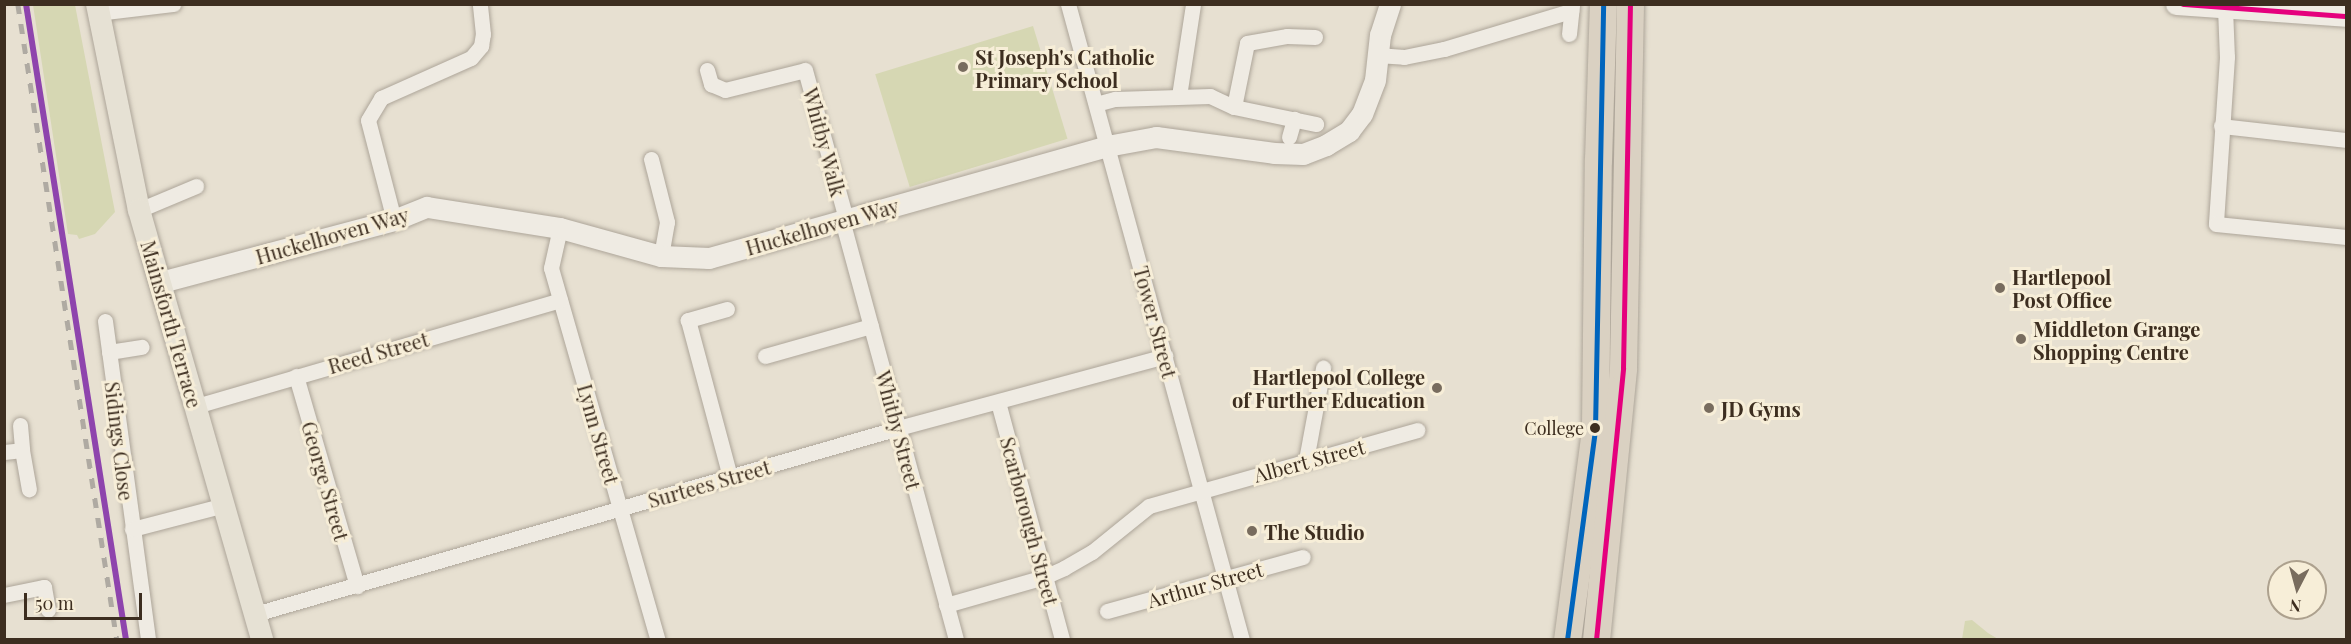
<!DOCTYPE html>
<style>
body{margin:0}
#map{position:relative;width:2351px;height:644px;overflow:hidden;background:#e7e0d1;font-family:"Playfair Display",serif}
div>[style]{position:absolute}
.green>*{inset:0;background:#d6d7b3;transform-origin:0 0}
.roads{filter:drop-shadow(0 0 2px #ada599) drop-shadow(0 0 2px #ada599)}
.street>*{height:15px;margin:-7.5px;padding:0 7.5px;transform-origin:7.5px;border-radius:7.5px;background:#efebe3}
.secondary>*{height:21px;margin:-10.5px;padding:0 10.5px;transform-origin:10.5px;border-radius:10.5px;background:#efebe3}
.primary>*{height:22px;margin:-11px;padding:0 11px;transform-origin:11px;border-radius:11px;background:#e6e1d4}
.highway>*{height:27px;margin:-13.5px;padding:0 13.5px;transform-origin:13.5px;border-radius:13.5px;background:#dad1c2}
.rail>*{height:4.5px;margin-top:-2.25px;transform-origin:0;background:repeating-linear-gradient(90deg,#afaaa2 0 10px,transparent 0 20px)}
.bus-1>*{height:4.5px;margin:-2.25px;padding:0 2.25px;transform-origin:2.25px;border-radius:2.25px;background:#e5007d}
.bus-2>*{height:4.5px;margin:-2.25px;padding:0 2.25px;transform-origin:2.25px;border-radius:2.25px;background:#0065bd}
.rail-1>*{height:6px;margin:-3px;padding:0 3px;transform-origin:3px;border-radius:3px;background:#8e44ad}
.dots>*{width:16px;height:16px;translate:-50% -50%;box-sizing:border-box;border:3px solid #f7eed8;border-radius:50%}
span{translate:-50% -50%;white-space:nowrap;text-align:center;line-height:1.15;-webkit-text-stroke:6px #f7eed8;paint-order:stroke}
.bus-label{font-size:18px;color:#3d2e20}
.right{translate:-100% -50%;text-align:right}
.poi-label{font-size:20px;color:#3d2e20;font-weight:700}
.left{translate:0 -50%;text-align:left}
.street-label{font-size:20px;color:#3d2e20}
.frame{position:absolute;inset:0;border:6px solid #3d2e20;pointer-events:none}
.north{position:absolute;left:2267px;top:560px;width:60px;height:60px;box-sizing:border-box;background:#f7eed8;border:2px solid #ada18e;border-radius:50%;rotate:186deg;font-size:16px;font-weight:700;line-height:24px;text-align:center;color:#3d2e20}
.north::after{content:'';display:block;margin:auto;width:21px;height:27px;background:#786c5e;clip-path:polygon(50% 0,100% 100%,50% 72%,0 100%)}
.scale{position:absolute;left:24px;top:593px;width:118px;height:27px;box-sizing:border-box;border:3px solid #3d2e20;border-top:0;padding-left:8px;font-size:18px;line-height:21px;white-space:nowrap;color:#3d2e20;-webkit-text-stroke:4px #f7eed8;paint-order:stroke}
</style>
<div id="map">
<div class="green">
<i style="clip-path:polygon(33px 5px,75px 5px,115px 212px,95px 234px,79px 239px,77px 235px,68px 234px)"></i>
<i style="left:1033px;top:26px;width:118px;height:165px;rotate:73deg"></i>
<i style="clip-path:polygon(1972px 620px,1988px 633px,1998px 639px,1962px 639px,1965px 621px)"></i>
</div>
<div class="roads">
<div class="street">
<i style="left:1068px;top:4px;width:659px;rotate:74.7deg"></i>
<i style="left:2225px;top:8px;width:49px;rotate:87.7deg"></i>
<i style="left:2227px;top:57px;width:167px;rotate:93.8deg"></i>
<i style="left:2216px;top:224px;width:131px;rotate:5.7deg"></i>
<i style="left:98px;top:13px;width:76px;rotate:-6.8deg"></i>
<i style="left:1569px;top:34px;width:30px;rotate:-84deg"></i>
<i style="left:1377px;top:55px;width:27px;rotate:4deg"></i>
<i style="left:1404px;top:57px;width:41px;rotate:-11.3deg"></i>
<i style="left:1444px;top:49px;width:133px;rotate:-16.7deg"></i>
<i style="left:707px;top:70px;width:15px;rotate:74deg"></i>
<i style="left:711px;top:84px;width:15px;rotate:23deg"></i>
<i style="left:725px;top:90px;width:82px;rotate:-14deg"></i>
<i style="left:805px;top:70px;width:155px;rotate:74.6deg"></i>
<i style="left:1179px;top:96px;width:93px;rotate:-81.3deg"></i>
<i style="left:1096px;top:104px;width:20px;rotate:-15deg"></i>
<i style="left:1115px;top:99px;width:95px;rotate:-1.8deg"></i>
<i style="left:1210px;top:96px;width:26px;rotate:25deg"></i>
<i style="left:1234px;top:107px;width:84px;rotate:11.7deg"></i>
<i style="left:1234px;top:107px;width:65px;rotate:-78.5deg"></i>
<i style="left:1247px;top:43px;width:41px;rotate:-9.9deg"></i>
<i style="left:1287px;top:36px;width:28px;rotate:2deg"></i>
<i style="left:2221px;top:126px;width:126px;rotate:6.4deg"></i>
<i style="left:1289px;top:137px;width:19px;rotate:-74deg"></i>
<i style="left:651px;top:159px;width:65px;rotate:75.7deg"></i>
<i style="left:667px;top:222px;width:35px;rotate:100deg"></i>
<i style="left:139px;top:210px;width:62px;rotate:-22.8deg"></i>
<i style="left:394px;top:220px;width:103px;rotate:-104.6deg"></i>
<i style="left:368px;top:120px;width:26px;rotate:-59deg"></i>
<i style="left:381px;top:98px;width:98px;rotate:-24deg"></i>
<i style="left:471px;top:58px;width:16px;rotate:-50deg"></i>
<i style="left:481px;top:46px;width:12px;rotate:-81deg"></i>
<i style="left:483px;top:34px;width:30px;rotate:-96deg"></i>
<i style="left:842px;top:220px;width:435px;rotate:74.8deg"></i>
<i style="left:560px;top:228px;width:41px;rotate:102.7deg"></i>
<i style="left:551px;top:268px;width:387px;rotate:74deg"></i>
<i style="left:727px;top:309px;width:41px;rotate:164.2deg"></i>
<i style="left:688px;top:320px;width:163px;rotate:75deg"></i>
<i style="left:105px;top:321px;width:322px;rotate:82.3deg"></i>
<i style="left:109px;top:352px;width:33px;rotate:-9deg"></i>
<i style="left:765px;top:356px;width:110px;rotate:-15.8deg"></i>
<i style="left:296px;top:376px;width:219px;rotate:73.8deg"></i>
<i style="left:998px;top:402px;width:246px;rotate:74.9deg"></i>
<i style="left:196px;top:406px;width:379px;rotate:-16.2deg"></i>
<i style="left:20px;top:425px;width:25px;rotate:85deg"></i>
<i style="left:4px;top:452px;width:18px;rotate:-6deg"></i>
<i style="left:22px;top:450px;width:40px;rotate:80deg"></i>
<i style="left:1306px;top:460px;width:94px;rotate:-79.5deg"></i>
<i style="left:132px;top:529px;width:95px;rotate:-14.6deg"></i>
<i style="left:4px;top:595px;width:41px;rotate:-11.3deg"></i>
<i style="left:44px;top:587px;width:23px;rotate:80deg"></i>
<i style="left:946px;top:605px;width:102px;rotate:-15.9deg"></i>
<i style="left:1044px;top:577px;width:22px;rotate:-24deg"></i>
<i style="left:1064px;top:568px;width:32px;rotate:-30deg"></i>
<i style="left:1092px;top:552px;width:73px;rotate:-38.9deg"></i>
<i style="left:1149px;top:506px;width:279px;rotate:-15.8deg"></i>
<i style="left:1107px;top:611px;width:203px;rotate:-15.4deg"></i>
<i style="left:255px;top:614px;width:669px;rotate:-16.13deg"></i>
<i style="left:898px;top:428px;width:277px;rotate:-15.1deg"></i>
</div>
<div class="secondary">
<i style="left:2176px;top:4px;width:170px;rotate:4deg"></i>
<i style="left:161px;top:282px;width:241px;rotate:-14.9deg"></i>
<i style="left:394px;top:220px;width:35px;rotate:-22deg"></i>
<i style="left:427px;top:207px;width:135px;rotate:9deg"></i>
<i style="left:560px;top:228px;width:105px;rotate:15.5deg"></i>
<i style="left:661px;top:256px;width:48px;rotate:2.4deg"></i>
<i style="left:709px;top:258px;width:413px;rotate:-15.7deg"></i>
<i style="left:1107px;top:146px;width:50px;rotate:-10.4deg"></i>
<i style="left:1156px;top:137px;width:119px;rotate:7.7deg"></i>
<i style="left:1274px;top:153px;width:29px;rotate:2deg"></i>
<i style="left:1303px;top:154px;width:25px;rotate:-21deg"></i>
<i style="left:1326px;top:145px;width:27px;rotate:-31deg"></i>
<i style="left:1349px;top:131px;width:21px;rotate:-53deg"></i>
<i style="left:1362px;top:114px;width:36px;rotate:-69deg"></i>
<i style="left:1375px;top:80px;width:45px;rotate:-83.7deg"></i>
<i style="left:1380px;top:35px;width:33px;rotate:-72deg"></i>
</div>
<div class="primary">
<i style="left:97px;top:4px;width:210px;rotate:78.5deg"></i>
<i style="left:139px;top:210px;width:447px;rotate:74deg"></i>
</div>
<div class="highway">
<i style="left:1567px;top:640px;width:213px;rotate:-82.4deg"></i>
<i style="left:1595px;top:429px;width:269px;rotate:-89.4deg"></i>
<i style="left:1598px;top:160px;width:156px;rotate:-88.2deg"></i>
<i style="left:1596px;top:640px;width:273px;rotate:-84.3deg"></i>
<i style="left:1623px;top:368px;width:364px;rotate:-88.9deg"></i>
</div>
</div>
<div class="rail">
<i style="left:18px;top:4px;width:644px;rotate:81.15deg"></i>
</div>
<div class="bus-1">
<i style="left:2183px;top:4px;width:163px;rotate:4.2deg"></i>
<i style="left:1596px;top:640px;width:273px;rotate:-84.3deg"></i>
<i style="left:1623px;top:368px;width:364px;rotate:-88.9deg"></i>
</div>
<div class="bus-2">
<i style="left:1567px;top:640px;width:213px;rotate:-82.4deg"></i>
<i style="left:1595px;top:429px;width:425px;rotate:-88.9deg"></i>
</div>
<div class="rail-1">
<i style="left:26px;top:4px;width:644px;rotate:81.06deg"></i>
</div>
<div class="dots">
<i style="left:963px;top:67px;background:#786c5e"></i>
<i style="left:2000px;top:288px;background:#786c5e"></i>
<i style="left:2021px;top:339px;background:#786c5e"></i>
<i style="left:1437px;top:388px;background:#786c5e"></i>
<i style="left:1709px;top:408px;background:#786c5e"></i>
<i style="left:1595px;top:428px;background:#3d2e20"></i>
<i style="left:1252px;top:531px;background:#786c5e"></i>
</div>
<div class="bus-label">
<span class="right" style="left:1584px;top:428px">College</span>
</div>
<div class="poi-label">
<span class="left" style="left:975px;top:68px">St Joseph's Catholic<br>Primary School</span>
<span class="left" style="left:2012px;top:288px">Hartlepool<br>Post Office</span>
<span class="left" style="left:2033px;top:340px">Middleton Grange<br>Shopping Centre</span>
<span class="right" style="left:1425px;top:388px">Hartlepool College<br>of Further Education</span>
<span class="left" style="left:1721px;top:408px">JD Gyms</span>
<span class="left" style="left:1264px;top:531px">The Studio</span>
</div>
<div class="street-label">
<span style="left:825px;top:142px;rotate:75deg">Whitby Walk</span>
<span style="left:822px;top:226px;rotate:-16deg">Huckelhoven Way</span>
<span style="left:332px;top:235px;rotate:-16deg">Huckelhoven Way</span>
<span style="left:1156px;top:322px;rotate:75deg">Tower Street</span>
<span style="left:172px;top:324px;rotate:74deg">Mainsforth Terrace</span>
<span style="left:378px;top:352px;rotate:-16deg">Reed Street</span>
<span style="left:899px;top:430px;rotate:75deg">Whitby Street</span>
<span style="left:599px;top:434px;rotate:74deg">Lynn Street</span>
<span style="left:120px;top:441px;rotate:83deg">Sidings Close</span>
<span style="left:1309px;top:460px;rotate:-15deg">Albert Street</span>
<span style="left:326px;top:481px;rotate:74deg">George Street</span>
<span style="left:709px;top:483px;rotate:-16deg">Surtees Street</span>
<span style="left:1030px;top:521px;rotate:75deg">Scarborough Street</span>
<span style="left:1205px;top:584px;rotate:-16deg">Arthur Street</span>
</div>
<div class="frame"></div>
<div class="north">N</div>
<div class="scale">50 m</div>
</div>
